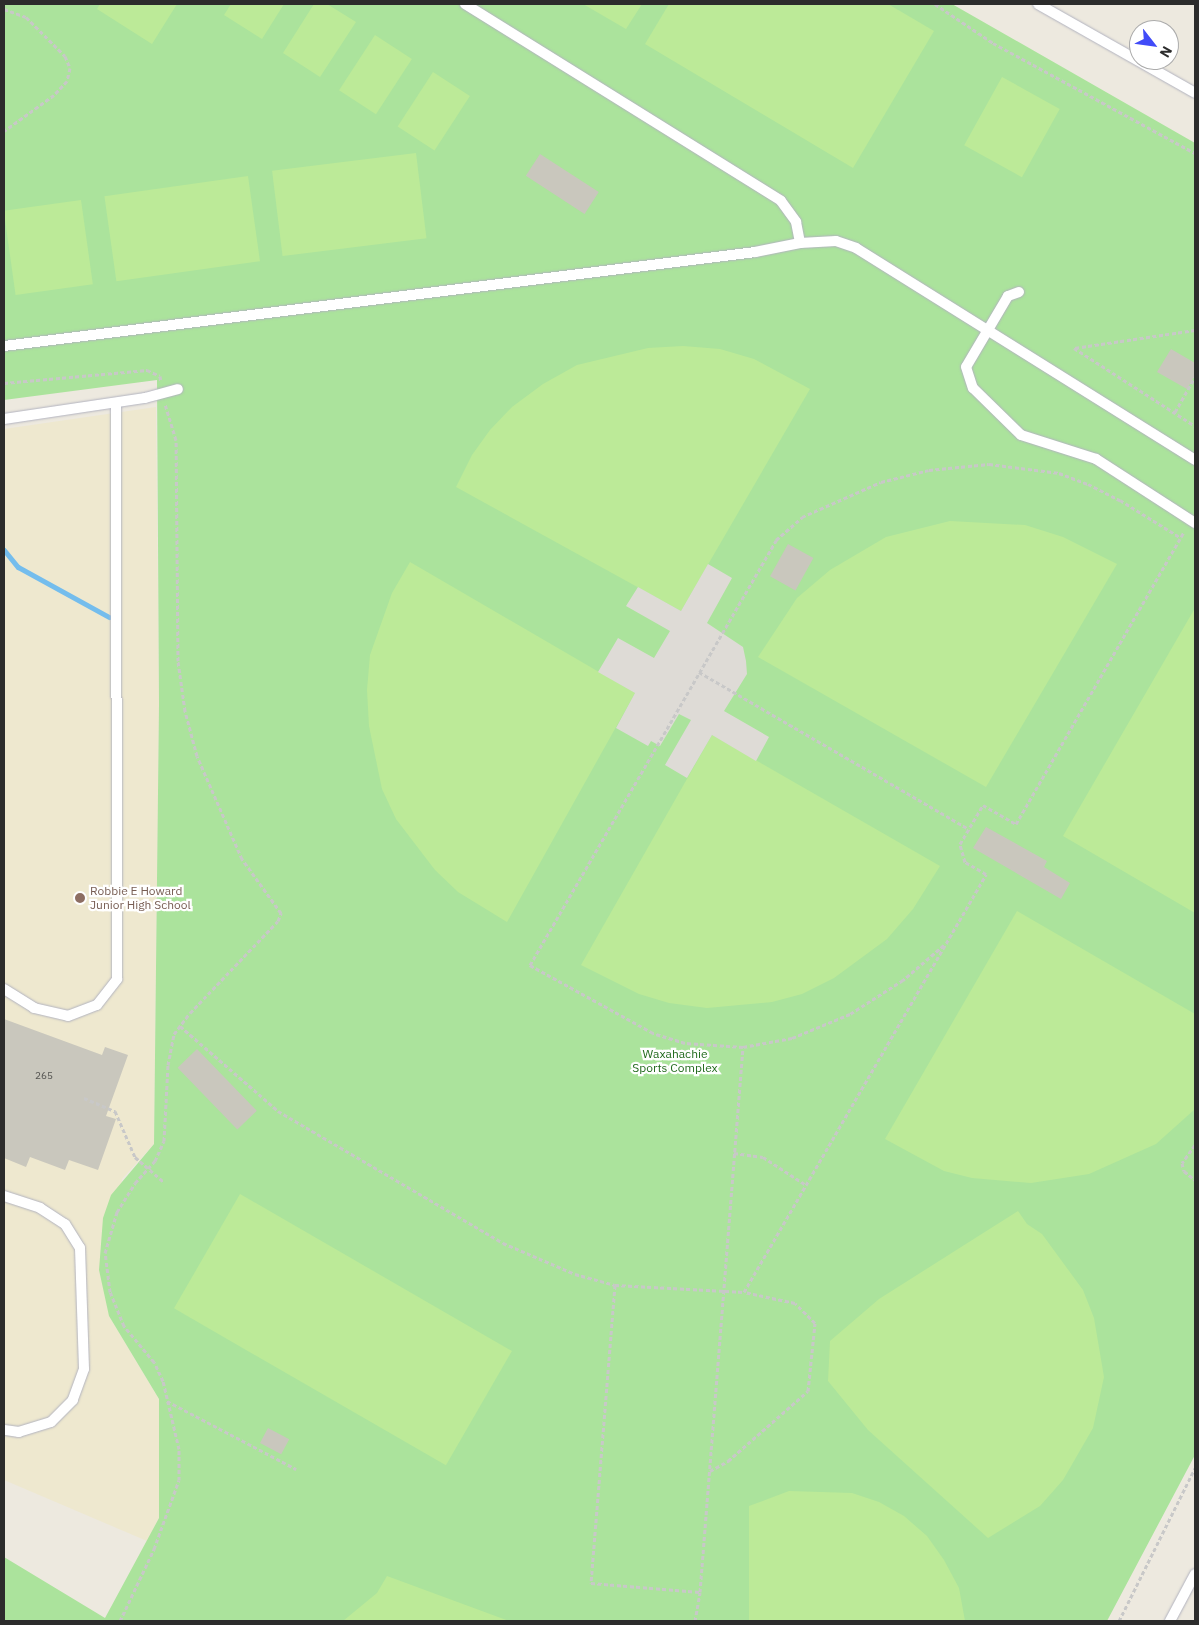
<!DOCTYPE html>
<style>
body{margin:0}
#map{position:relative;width:1199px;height:1625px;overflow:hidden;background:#ede9df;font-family:"IBM Plex Sans",sans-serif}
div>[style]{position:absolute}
.education>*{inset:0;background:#eee8cf}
.green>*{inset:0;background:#abe39c}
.pitch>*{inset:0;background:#bcea98;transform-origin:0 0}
.plaza>*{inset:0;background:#dedbd6}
.stream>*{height:5px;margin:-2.5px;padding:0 2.5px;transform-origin:2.5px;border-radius:2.5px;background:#74bded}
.building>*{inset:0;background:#c9c7bd;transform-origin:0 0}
.path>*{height:3px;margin-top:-1.5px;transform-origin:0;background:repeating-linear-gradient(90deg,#c8c8c8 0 4px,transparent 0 6.5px)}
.roads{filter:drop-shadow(0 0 1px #b2b3bf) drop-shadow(0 0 1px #b2b3bf)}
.lane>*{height:10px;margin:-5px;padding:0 5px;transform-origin:5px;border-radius:5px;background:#fff}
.dots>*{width:14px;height:14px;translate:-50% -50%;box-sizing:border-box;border:2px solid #fff;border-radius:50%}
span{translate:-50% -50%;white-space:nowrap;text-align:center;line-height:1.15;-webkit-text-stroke:4.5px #fff;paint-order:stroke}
.number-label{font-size:10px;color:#535350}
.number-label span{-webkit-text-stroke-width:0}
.education-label{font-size:12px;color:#785e54}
.left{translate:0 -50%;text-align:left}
.park-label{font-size:12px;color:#216a1c}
.frame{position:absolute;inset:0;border:5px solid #2c2c2c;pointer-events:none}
.north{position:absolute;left:1129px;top:20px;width:50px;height:50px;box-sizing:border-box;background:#fff;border:1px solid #ababab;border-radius:50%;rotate:120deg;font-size:14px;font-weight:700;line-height:20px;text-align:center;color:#2c2c2c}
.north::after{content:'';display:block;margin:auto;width:18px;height:22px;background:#414bf8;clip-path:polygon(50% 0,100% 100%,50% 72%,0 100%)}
</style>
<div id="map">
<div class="education">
<i style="clip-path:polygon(156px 407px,159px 704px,154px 1144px,122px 1179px,109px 1316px,159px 1399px,159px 1518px,147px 1541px,4px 1480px,4px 429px)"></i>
</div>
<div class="green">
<i style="clip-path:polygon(4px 4px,952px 4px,1195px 143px,1195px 1455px,1107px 1621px,4px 1621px,4px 1557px,105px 1618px,159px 1518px,159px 1399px,109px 1316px,99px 1270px,103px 1218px,111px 1195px,154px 1144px,159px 704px,157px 380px,4px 400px)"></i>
</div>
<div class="pitch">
<i style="clip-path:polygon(100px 4px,177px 4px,152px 44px,97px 9px)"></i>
<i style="clip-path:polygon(231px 4px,284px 4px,262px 39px,224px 15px)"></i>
<i style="clip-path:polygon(314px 4px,327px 4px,356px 22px,320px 77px,283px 53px)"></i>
<i style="clip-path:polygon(583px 4px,642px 4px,626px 29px)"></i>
<i style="clip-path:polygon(669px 4px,888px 4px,934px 31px,853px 168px,645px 44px)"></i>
<i style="left:375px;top:35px;width:44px;height:66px;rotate:33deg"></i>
<i style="left:433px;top:72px;width:44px;height:65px;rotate:33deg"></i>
<i style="left:1002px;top:77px;width:66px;height:78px;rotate:29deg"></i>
<i style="left:416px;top:153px;width:86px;height:145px;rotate:83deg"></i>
<i style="left:248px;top:176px;width:86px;height:145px;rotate:82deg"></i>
<i style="left:81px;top:200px;width:85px;height:78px;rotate:82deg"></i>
<i style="clip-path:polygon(683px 346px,720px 349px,754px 359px,810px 389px,681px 611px,456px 487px,472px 455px,490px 430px,512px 407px,543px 384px,577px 365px,648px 348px)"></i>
<i style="clip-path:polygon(950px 521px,1025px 525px,1063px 537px,1117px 564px,986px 787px,758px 657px,797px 598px,830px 570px,886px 537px)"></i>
<i style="clip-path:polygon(410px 562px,635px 693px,507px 922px,458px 892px,435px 870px,396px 819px,382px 789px,369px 726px,367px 690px,370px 655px,392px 593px)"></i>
<i style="clip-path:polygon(1195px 608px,1195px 913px,1063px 836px)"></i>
<i style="clip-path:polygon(712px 735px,940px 866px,913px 909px,887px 939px,834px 978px,802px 994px,772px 1002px,707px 1008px,669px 1003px,639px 994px,581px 965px)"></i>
<i style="clip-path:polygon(1017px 911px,1195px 1014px,1195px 1109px,1156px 1144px,1089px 1174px,1031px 1183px,972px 1178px,944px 1171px,885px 1139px)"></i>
<i style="left:240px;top:1194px;width:314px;height:132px;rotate:30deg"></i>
<i style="clip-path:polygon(1018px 1211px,1027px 1224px,1042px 1234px,1083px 1290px,1094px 1318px,1104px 1377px,1093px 1428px,1063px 1480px,1040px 1506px,988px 1538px,868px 1430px,828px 1381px,830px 1341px,879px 1299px)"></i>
<i style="clip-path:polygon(789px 1491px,852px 1493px,879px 1502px,904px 1516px,927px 1536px,944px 1560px,959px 1588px,965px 1621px,749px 1621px,749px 1506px)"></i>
<i style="clip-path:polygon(387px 1576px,509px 1621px,343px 1621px,377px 1593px)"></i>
</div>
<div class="plaza">
<i style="clip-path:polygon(708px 564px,732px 578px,707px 623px,743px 647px,746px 661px,747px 674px,724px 711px,769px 737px,756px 761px,712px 735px,687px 778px,665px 765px,691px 720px,679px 714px,660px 746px,651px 741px,648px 746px,616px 728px,635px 693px,598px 672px,618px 638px,654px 658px,670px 631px,626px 606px,638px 587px,681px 611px)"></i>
</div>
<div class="stream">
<i style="left:4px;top:550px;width:22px;rotate:51deg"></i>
<i style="left:18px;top:567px;width:104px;rotate:28.8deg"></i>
</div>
<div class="building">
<i style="left:540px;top:154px;width:70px;height:26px;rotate:33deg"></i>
<i style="clip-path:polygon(1171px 349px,1195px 363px,1195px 375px,1187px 389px,1157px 372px)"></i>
<i style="left:788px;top:544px;width:29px;height:37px;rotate:29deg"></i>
<i style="clip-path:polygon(986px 827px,1047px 861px,1044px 867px,1070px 883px,1061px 899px,973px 848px)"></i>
<i style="clip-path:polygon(4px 1019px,102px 1055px,105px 1047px,128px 1055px,106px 1116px,116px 1119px,98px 1170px,69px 1160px,65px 1170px,30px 1157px,26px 1167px,4px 1158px)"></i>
<i style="left:197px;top:1049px;width:86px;height:27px;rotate:46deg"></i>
<i style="left:268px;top:1428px;width:24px;height:17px;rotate:28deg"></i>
</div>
<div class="path">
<i style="left:935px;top:4px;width:70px;rotate:33.9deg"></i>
<i style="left:993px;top:43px;width:230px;rotate:28.6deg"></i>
<i style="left:4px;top:9px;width:23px;rotate:20deg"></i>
<i style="left:26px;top:17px;width:55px;rotate:45deg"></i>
<i style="left:65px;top:56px;width:13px;rotate:67deg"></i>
<i style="left:70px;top:68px;width:13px;rotate:103deg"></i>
<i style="left:67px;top:81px;width:19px;rotate:133deg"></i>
<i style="left:54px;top:95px;width:62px;rotate:144.2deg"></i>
<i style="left:1195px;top:330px;width:122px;rotate:171.5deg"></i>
<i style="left:1074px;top:348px;width:144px;rotate:32.8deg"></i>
<i style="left:4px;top:383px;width:144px;rotate:-5.2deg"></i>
<i style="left:147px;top:370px;width:14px;rotate:25deg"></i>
<i style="left:160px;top:376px;width:6px;rotate:81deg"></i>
<i style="left:1175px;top:412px;width:40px;rotate:-60.3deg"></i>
<i style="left:699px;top:672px;width:312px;rotate:30.2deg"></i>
<i style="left:944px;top:945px;width:54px;rotate:139.5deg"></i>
<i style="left:903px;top:980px;width:63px;rotate:147.3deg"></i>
<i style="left:850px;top:1014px;width:63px;rotate:157.5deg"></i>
<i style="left:792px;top:1038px;width:50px;rotate:169.6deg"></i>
<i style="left:743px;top:1047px;width:58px;rotate:-176.1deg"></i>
<i style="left:685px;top:1043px;width:34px;rotate:-163deg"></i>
<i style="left:653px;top:1033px;width:141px;rotate:-151.1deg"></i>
<i style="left:530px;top:965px;width:491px;rotate:-59.9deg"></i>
<i style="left:776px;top:540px;width:35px;rotate:-41deg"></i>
<i style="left:802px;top:517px;width:86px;rotate:-23.9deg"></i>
<i style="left:881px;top:482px;width:49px;rotate:-14deg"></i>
<i style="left:929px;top:470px;width:60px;rotate:-5.7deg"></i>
<i style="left:989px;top:464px;width:71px;rotate:7.3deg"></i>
<i style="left:1059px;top:473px;width:31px;rotate:21deg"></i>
<i style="left:1088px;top:484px;width:36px;rotate:27deg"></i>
<i style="left:1120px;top:500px;width:72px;rotate:31.9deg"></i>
<i style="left:180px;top:1026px;width:130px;rotate:40.9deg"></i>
<i style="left:278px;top:1111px;width:261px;rotate:30.4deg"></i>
<i style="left:503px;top:1243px;width:78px;rotate:23.3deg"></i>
<i style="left:575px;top:1274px;width:41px;rotate:15.4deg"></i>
<i style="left:615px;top:1285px;width:299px;rotate:94.6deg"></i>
<i style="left:591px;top:1583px;width:109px;rotate:4.7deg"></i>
<i style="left:700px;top:1592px;width:547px;rotate:-85.49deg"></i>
<i style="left:84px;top:1098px;width:34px;rotate:23deg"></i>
<i style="left:115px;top:1111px;width:50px;rotate:66.5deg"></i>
<i style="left:135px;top:1157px;width:38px;rotate:41deg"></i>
<i style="left:1195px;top:1145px;width:22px;rotate:126deg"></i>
<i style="left:1182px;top:1163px;width:8px;rotate:76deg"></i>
<i style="left:1184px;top:1171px;width:14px;rotate:39deg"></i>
<i style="left:734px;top:1153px;width:29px;rotate:8deg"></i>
<i style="left:763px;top:1157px;width:51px;rotate:33.1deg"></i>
<i style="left:615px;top:1285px;width:129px;rotate:3.1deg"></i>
<i style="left:744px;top:1292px;width:483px;rotate:-59.9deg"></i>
<i style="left:986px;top:874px;width:24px;rotate:-150deg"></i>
<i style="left:965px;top:862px;width:19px;rotate:-106deg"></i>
<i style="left:960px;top:844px;width:45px;rotate:-59.5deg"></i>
<i style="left:983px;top:805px;width:38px;rotate:30deg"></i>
<i style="left:1016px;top:824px;width:337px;rotate:-60.1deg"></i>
<i style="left:167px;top:1401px;width:146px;rotate:27.8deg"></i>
<i style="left:710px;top:1471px;width:21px;rotate:-29deg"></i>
<i style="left:728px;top:1461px;width:106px;rotate:-41.2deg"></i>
<i style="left:808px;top:1391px;width:68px;rotate:-84.1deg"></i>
<i style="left:815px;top:1323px;width:28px;rotate:-135deg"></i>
<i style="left:795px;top:1303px;width:52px;rotate:-167.8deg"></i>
<i style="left:120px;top:1621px;width:80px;rotate:-64.7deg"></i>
<i style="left:154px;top:1549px;width:73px;rotate:-70.1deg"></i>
<i style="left:179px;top:1480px;width:31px;rotate:-90deg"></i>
<i style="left:179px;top:1449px;width:70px;rotate:-103.2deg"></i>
<i style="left:163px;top:1381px;width:21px;rotate:-115deg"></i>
<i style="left:154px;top:1362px;width:47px;rotate:-129.8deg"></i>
<i style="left:124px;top:1326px;width:37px;rotate:-112deg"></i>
<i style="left:110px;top:1292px;width:39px;rotate:-97deg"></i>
<i style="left:105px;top:1253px;width:43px;rotate:-73.7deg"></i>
<i style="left:117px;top:1212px;width:34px;rotate:-58deg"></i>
<i style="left:135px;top:1183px;width:30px;rotate:-48deg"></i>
<i style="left:155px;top:1161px;width:22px;rotate:-66deg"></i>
<i style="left:164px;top:1141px;width:76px;rotate:-87deg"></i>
<i style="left:168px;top:1065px;width:32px;rotate:-79deg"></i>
<i style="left:174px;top:1034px;width:26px;rotate:-53deg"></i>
<i style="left:190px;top:1013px;width:127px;rotate:-46.3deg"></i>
<i style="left:278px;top:921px;width:9px;rotate:-69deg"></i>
<i style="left:281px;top:913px;width:67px;rotate:-125.8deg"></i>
<i style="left:242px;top:859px;width:112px;rotate:-113.6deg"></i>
<i style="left:197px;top:756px;width:47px;rotate:-104.9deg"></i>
<i style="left:185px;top:711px;width:50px;rotate:-98deg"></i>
<i style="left:178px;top:661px;width:221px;rotate:-90.5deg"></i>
<i style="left:176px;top:440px;width:37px;rotate:-107deg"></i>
<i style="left:695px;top:1621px;width:29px;rotate:-80deg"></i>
<i style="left:1119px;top:1621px;width:171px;rotate:-63.6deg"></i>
</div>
<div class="roads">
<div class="lane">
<i style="left:465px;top:4px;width:372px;rotate:31.9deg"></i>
<i style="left:781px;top:201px;width:26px;rotate:54deg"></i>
<i style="left:796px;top:222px;width:21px;rotate:79deg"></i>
<i style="left:800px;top:243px;width:36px;rotate:-3deg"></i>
<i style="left:836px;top:241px;width:21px;rotate:19deg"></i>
<i style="left:856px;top:248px;width:400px;rotate:32deg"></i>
<i style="left:1038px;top:4px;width:180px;rotate:29.5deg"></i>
<i style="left:1019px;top:292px;width:12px;rotate:160deg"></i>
<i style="left:1008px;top:296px;width:82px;rotate:120.6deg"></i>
<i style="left:966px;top:367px;width:22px;rotate:72deg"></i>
<i style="left:973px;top:388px;width:67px;rotate:44.4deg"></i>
<i style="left:1021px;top:435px;width:79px;rotate:17.7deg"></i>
<i style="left:1096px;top:459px;width:118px;rotate:32.9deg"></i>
<i style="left:4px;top:346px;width:757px;rotate:-7.13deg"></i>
<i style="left:755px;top:252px;width:46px;rotate:-11.3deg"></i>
<i style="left:4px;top:419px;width:143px;rotate:-8.5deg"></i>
<i style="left:145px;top:398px;width:34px;rotate:-15deg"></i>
<i style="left:4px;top:989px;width:36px;rotate:32deg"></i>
<i style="left:34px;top:1008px;width:35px;rotate:13deg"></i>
<i style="left:68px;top:1016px;width:31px;rotate:-21deg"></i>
<i style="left:97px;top:1005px;width:33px;rotate:-52deg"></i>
<i style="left:117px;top:979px;width:576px;rotate:-90.1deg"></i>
<i style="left:4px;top:1196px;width:38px;rotate:18deg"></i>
<i style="left:40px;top:1208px;width:30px;rotate:33deg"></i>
<i style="left:65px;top:1224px;width:28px;rotate:58deg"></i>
<i style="left:80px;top:1248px;width:121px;rotate:88.1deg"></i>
<i style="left:84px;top:1369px;width:33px;rotate:110deg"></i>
<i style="left:73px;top:1400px;width:31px;rotate:135deg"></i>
<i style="left:51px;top:1422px;width:34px;rotate:163deg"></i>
<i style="left:19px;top:1432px;width:15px;rotate:-172deg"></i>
<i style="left:1170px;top:1621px;width:53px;rotate:-62deg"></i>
</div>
</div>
<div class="dots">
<i style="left:80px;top:898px;background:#8d6e63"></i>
</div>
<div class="number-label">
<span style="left:44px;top:1076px">265</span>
</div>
<div class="education-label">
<span class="left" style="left:90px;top:898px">Robbie E Howard<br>Junior High School</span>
</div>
<div class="park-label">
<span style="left:675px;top:1061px">Waxahachie<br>Sports Complex</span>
</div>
<div class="frame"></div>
<div class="north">N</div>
</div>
